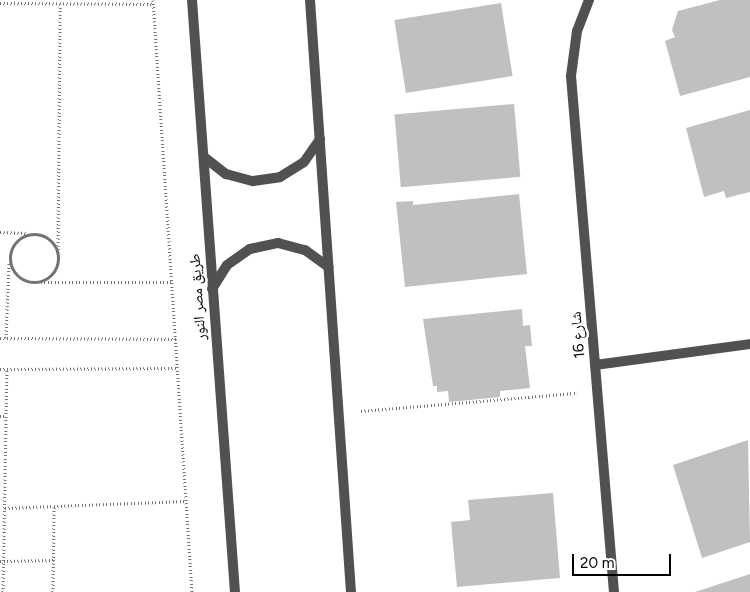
<!DOCTYPE html>
<meta charset="utf-8">
<style>
body{margin:0}
#map{position:relative;width:750px;height:592px;overflow:hidden;background:#fff;font-family:Figtree,"Noto Naskh Arabic",sans-serif}
div>[style]{position:absolute}
.building>*{inset:0;background:#c0c0c0;transform-origin:0 0}
.path>*{height:3px;margin-top:-1.5px;transform-origin:0;background:repeating-linear-gradient(90deg,#737373 0 1px,transparent 0 3.5px)}
.path>.ring{margin:-1.5px;padding:0;box-sizing:content-box;background:none;border:3px solid #737373;border-radius:50%}
.minor>*{height:10px;margin:-5px;padding:0 5px;transform-origin:5px;border-radius:5px;background:#515151}
.tertiary>*{height:10px;margin:-5px;padding:0 5px;transform-origin:5px;border-radius:5px;background:#515151}
span{translate:-50% -50%;white-space:nowrap;text-align:center;line-height:1.15;-webkit-text-stroke:5px #fff;paint-order:stroke}
.street-label{font-size:15px;color:#000}
.scale{position:absolute;left:572px;top:554px;width:99px;height:22px;box-sizing:border-box;border:2px solid #000;border-top:0;padding-left:6px;font-size:15px;line-height:18px;white-space:nowrap;color:#000;-webkit-text-stroke:4px #fff;paint-order:stroke}
</style>
<div id="map">
<div class="building">
<i style="clip-path:polygon(720px 0,750px 0,750px 77px,680px 96px,665px 41px,675px 37px,672px 30px,678px 11px)"></i>
<i style="left:501px;top:3px;width:74px;height:108px;rotate:81deg"></i>
<i style="left:514px;top:104px;width:73px;height:120px;rotate:85deg"></i>
<i style="clip-path:polygon(750px 110px,750px 192px,726px 198px,724px 191px,704px 197px,686px 128px)"></i>
<i style="clip-path:polygon(519px 194px,527px 274px,405px 287px,396px 202px,413px 201px,413px 205px)"></i>
<i style="clip-path:polygon(522px 309px,523px 326px,530px 325px,532px 346px,525px 346px,530px 388px,500px 391px,500px 397px,449px 402px,448px 391px,437px 392px,437px 386px,433px 386px,423px 319px)"></i>
<i style="clip-path:polygon(748px 440px,750px 542px,702px 558px,673px 465px)"></i>
<i style="clip-path:polygon(553px 493px,560px 578px,457px 587px,451px 522px,470px 520px,468px 500px)"></i>
<i style="clip-path:polygon(750px 574px,750px 592px,695px 592px)"></i>
</div>
<div class="path">
<i style="left:153px;top:0;width:593px;rotate:86.23deg"></i>
<i style="left:0;top:3px;width:154px;rotate:0.4deg"></i>
<i style="left:0;top:232px;width:28px;rotate:2deg"></i>
<i class="ring" style="left:10px;top:234px;width:45px;height:45px"></i>
<i style="left:58px;top:253px;width:249px;rotate:-89.5deg"></i>
<i style="left:41px;top:282px;width:131px"></i>
<i style="left:0;top:338px;width:176px;rotate:0.3deg"></i>
<i style="left:6px;top:338px;width:75px;rotate:-87.7deg"></i>
<i style="left:0;top:369px;width:178px;rotate:-0.3deg"></i>
<i style="left:361px;top:411px;width:217px;rotate:-4.8deg"></i>
<i style="left:0;top:416px;width:6px"></i>
<i style="left:5px;top:508px;width:181px;rotate:-2.2deg"></i>
<i style="left:0;top:561px;width:54px;rotate:-1.1deg"></i>
<i style="left:3px;top:592px;width:223px;rotate:-89deg"></i>
<i style="left:53px;top:592px;width:85px;rotate:-89.3deg"></i>
</div>
<div class="minor">
<i style="left:589px;top:0;width:33px;rotate:111deg"></i>
<i style="left:577px;top:31px;width:45px;rotate:97.6deg"></i>
<i style="left:571px;top:76px;width:518px;rotate:85.24deg"></i>
<i style="left:595px;top:365px;width:156px;rotate:-7.7deg"></i>
</div>
<div class="tertiary">
<i style="left:192px;top:0;width:594px;rotate:85.85deg"></i>
<i style="left:310px;top:0;width:593px;rotate:86.04deg"></i>
<i style="left:204px;top:157px;width:28px;rotate:38deg"></i>
<i style="left:226px;top:174px;width:28px;rotate:15deg"></i>
<i style="left:253px;top:181px;width:27px;rotate:-8deg"></i>
<i style="left:280px;top:177px;width:28px;rotate:-32deg"></i>
<i style="left:304px;top:162px;width:28px;rotate:-55deg"></i>
<i style="left:212px;top:289px;width:28px;rotate:-58deg"></i>
<i style="left:227px;top:265px;width:28px;rotate:-35deg"></i>
<i style="left:250px;top:249px;width:29px;rotate:-12deg"></i>
<i style="left:278px;top:243px;width:28px;rotate:15deg"></i>
<i style="left:305px;top:250px;width:29px;rotate:36deg"></i>
</div>
<div class="street-label">
<span style="left:198px;top:297px;rotate:-94deg">طريق مصر النور</span>
<span style="left:578px;top:335px;rotate:-95deg">شارع 16</span>
</div>
<div class="scale">20 m</div>
</div>
